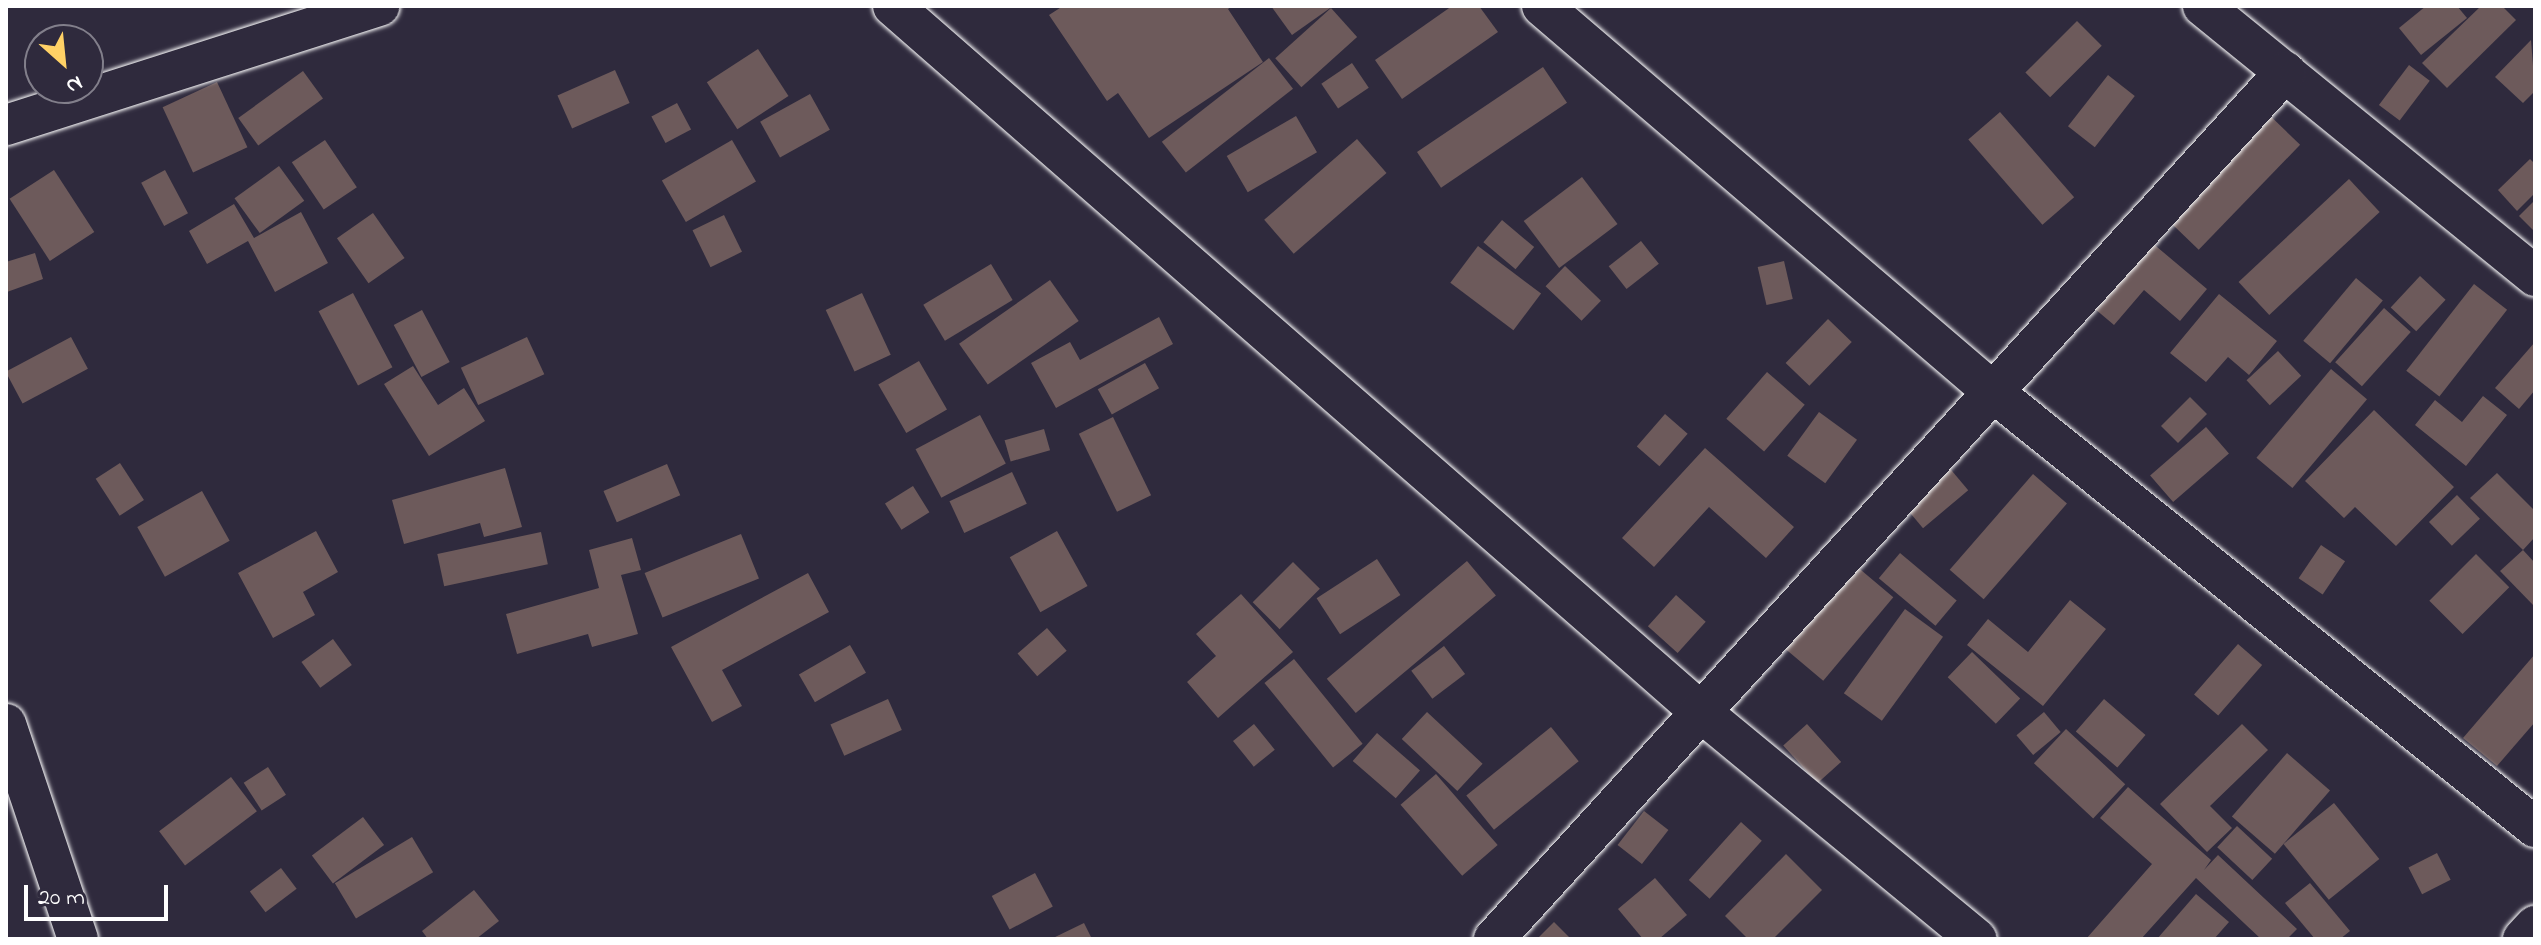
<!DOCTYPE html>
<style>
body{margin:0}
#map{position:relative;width:2541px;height:945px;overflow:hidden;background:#2f2a3d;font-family:"Indie Flower",sans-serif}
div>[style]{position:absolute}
.building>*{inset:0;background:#6d5a5b;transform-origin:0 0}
.roads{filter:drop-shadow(0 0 2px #fff) drop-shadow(0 0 2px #fff)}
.minor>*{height:40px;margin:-20px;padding:0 20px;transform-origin:20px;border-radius:20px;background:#2f2a3d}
span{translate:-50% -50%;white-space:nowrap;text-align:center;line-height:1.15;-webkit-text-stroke:8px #2f2a3d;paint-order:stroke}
.frame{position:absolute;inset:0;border:8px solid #fff;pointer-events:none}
.north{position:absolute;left:24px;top:24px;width:80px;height:80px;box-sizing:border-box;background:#2f2a3d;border:2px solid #827f8b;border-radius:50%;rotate:153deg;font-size:22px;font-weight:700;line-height:32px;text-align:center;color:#fff}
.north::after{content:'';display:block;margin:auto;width:28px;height:36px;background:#ffd166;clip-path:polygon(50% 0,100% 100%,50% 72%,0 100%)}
.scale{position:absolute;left:24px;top:885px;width:144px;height:36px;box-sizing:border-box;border:4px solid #fff;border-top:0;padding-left:10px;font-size:24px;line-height:28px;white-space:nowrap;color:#fff;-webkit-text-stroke:6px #2f2a3d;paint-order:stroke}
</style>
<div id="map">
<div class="building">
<i style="clip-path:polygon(1063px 6px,1232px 6px,1228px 9px,1263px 62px,1149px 138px,1118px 93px,1107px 101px,1049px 15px)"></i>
<i style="clip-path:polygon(1271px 6px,1333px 6px,1292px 35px)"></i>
<i style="clip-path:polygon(1452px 6px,1479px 6px,1498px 32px,1402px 99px,1375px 60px)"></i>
<i style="clip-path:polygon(2426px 6px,2457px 6px,2467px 18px,2421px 55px,2399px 28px)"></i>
<i style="clip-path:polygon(2481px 6px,2502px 6px,2516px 20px,2447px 88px,2422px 63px)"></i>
<i style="left:1331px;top:8px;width:39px;height:75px;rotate:48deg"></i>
<i style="left:2077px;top:21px;width:35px;height:73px;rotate:45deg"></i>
<i style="clip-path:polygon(2531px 40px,2535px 91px,2523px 103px,2495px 77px)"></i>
<i style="left:758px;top:49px;width:56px;height:61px;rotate:57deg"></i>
<i style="left:1269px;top:58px;width:39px;height:136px;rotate:52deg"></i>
<i style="left:1352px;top:63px;width:30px;height:37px;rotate:56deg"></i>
<i style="left:2409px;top:65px;width:26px;height:50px;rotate:37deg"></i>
<i style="left:1543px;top:67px;width:43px;height:152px;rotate:56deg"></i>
<i style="left:615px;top:70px;width:36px;height:63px;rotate:66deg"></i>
<i style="left:303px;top:71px;width:34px;height:80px;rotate:54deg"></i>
<i style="left:2108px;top:75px;width:34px;height:65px;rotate:38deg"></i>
<i style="left:217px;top:82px;width:72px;height:60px;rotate:65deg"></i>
<i style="left:810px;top:94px;width:41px;height:57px;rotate:61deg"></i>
<i style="left:677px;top:103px;width:30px;height:29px;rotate:62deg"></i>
<i style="left:2262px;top:108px;width:53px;height:146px;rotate:44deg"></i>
<i style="left:2000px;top:112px;width:113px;height:42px;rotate:49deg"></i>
<i style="left:1296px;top:116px;width:42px;height:80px;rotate:60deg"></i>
<i style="left:1357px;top:139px;width:45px;height:123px;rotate:49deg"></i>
<i style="left:325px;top:140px;width:57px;height:40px;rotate:56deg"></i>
<i style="left:732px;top:140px;width:48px;height:81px;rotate:60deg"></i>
<i style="clip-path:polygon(2530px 159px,2535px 164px,2535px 193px,2517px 211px,2498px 190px)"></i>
<i style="left:279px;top:166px;width:43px;height:55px;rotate:54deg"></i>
<i style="left:54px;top:170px;width:74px;height:53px;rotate:57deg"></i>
<i style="left:165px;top:170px;width:49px;height:27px;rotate:62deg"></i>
<i style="left:1582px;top:177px;width:59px;height:73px;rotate:53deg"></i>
<i style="left:2349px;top:179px;width:45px;height:151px;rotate:47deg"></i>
<i style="clip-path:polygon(2535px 200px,2535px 232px,2519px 216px)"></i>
<i style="clip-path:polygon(234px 204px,254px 238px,301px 212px,328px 263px,275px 292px,248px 241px,207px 264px,189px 231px)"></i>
<i style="left:373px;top:213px;width:55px;height:44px;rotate:55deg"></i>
<i style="left:724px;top:215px;width:41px;height:35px;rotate:64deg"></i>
<i style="left:1502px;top:220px;width:42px;height:29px;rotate:40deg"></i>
<i style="clip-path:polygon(2138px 231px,2207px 289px,2180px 321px,2144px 290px,2114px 325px,2082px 298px)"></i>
<i style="left:1641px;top:241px;width:29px;height:41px;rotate:52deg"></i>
<i style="left:1478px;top:246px;width:79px;height:46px;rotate:37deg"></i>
<i style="clip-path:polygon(35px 253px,43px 279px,7px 292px,6px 262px)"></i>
<i style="left:1784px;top:261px;width:39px;height:27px;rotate:77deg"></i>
<i style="left:991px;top:264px;width:42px;height:79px;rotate:59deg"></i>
<i style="left:1565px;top:266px;width:50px;height:28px;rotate:44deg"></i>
<i style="left:2420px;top:276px;width:35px;height:43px;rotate:43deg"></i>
<i style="left:2356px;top:278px;width:35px;height:82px;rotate:40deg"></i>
<i style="left:1050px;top:280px;width:50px;height:111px;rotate:55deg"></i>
<i style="left:2474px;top:284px;width:42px;height:110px;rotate:38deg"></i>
<i style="left:353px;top:293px;width:84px;height:39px;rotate:62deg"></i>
<i style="left:862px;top:293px;width:68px;height:40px;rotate:65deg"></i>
<i style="clip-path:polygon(2219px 294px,2277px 341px,2249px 375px,2228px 357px,2206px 382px,2170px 353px)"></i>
<i style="left:2384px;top:308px;width:36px;height:73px;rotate:42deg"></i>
<i style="left:422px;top:310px;width:59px;height:32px;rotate:62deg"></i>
<i style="clip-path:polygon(1159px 317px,1173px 344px,1056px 408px,1031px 363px,1070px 342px,1080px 360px)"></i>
<i style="left:1828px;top:319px;width:33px;height:61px;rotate:44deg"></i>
<i style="left:71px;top:337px;width:36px;height:74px;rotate:62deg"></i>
<i style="left:527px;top:337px;width:41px;height:73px;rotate:65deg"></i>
<i style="clip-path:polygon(2535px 342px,2535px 390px,2519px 409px,2495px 388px)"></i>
<i style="left:2278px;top:351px;width:34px;height:43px;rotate:47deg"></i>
<i style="left:919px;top:361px;width:56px;height:47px;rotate:60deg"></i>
<i style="left:1145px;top:363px;width:29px;height:54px;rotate:61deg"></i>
<i style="clip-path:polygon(413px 366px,438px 405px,464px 388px,485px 421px,429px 456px,384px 384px)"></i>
<i style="left:2331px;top:369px;width:47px;height:116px;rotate:40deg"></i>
<i style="left:1767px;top:372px;width:50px;height:62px;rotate:41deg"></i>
<i style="clip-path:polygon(2483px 396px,2507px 415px,2466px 466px,2415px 425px,2435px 400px,2462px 422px)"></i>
<i style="left:2190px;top:397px;width:24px;height:41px;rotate:45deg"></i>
<i style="clip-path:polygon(2374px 410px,2454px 487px,2396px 546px,2355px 507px,2344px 518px,2305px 481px)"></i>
<i style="left:1819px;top:412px;width:47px;height:54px;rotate:36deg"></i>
<i style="left:1665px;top:414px;width:30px;height:43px;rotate:41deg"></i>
<i style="left:980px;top:415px;width:55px;height:73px;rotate:62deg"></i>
<i style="left:1113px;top:417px;width:87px;height:38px;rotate:64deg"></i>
<i style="left:2206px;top:427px;width:35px;height:74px;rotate:49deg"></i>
<i style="left:1044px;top:429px;width:22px;height:41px;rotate:74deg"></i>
<i style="clip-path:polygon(1705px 448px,1794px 527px,1766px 558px,1709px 507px,1654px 567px,1622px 538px)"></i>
<i style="left:120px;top:463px;width:44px;height:29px;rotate:57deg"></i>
<i style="left:667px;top:464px;width:34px;height:69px;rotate:67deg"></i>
<i style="left:1947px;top:465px;width:33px;height:59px;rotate:50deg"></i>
<i style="clip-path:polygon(505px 468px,522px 527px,484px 537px,480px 523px,404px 544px,392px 500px)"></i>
<i style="left:1012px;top:472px;width:35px;height:69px;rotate:65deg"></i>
<i style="clip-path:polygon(2497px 473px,2535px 511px,2535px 537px,2523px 550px,2470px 498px)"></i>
<i style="left:2033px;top:474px;width:45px;height:127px;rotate:41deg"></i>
<i style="left:913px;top:486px;width:31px;height:33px;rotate:58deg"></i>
<i style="left:202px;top:491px;width:57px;height:74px;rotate:61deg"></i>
<i style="left:2457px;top:495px;width:33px;height:39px;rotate:46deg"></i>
<i style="clip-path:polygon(316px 531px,338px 572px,303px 592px,315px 615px,273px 638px,238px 573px)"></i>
<i style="left:1057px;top:531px;width:63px;height:54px;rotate:61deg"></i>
<i style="left:541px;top:532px;width:33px;height:106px;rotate:78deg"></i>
<i style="left:741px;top:534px;width:48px;height:104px;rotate:68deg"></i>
<i style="clip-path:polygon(632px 538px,641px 570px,621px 575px,638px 634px,592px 647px,588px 634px,517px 654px,506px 614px,599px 588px,589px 550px)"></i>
<i style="left:2321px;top:545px;width:29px;height:40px;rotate:34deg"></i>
<i style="clip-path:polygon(2523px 550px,2535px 563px,2535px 607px,2500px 571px)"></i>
<i style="left:1900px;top:553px;width:74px;height:33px;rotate:40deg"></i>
<i style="left:2476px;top:554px;width:47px;height:66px;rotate:45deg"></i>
<i style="left:1377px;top:559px;width:43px;height:72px;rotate:57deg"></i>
<i style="left:1467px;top:561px;width:45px;height:183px;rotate:50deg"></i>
<i style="left:1293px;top:562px;width:38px;height:57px;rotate:45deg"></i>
<i style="left:1855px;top:565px;width:50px;height:109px;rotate:40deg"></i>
<i style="clip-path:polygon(808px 573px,829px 612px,722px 670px,742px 706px,712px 722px,671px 647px)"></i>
<i style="clip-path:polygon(1241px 594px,1293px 652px,1218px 718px,1187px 682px,1216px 656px,1196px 634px)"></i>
<i style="left:1676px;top:595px;width:40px;height:42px;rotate:42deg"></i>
<i style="clip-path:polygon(2070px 600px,2106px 629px,2043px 706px,1967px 645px,1988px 619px,2028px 652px)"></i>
<i style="left:1905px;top:609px;width:47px;height:104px;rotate:36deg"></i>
<i style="left:1047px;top:628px;width:30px;height:39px;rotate:49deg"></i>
<i style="left:333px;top:639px;width:32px;height:39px;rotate:54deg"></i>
<i style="left:2238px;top:644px;width:32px;height:67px;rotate:41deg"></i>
<i style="left:850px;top:645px;width:32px;height:59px;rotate:60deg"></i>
<i style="left:1444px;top:646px;width:35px;height:41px;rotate:53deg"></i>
<i style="left:1972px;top:652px;width:67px;height:35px;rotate:44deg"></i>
<i style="clip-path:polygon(2535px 654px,2535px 722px,2497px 766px,2463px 738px)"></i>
<i style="left:1294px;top:659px;width:109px;height:38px;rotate:51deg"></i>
<i style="left:888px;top:699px;width:34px;height:63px;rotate:66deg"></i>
<i style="left:2104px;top:699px;width:55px;height:43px;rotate:41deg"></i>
<i style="left:1427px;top:712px;width:76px;height:37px;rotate:43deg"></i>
<i style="left:2044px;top:712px;width:26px;height:36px;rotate:50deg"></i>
<i style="left:1254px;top:724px;width:33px;height:27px;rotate:51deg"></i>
<i style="left:1807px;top:724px;width:51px;height:32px;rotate:48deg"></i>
<i style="clip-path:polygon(2242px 724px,2268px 750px,2210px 806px,2232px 828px,2207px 852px,2160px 804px)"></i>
<i style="left:1551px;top:727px;width:44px;height:109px;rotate:51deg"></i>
<i style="left:2066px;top:729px;width:81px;height:47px;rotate:43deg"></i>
<i style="left:1377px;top:733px;width:57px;height:37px;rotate:41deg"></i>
<i style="left:2287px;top:753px;width:57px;height:84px;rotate:41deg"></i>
<i style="left:268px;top:767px;width:33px;height:29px;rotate:57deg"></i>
<i style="left:1436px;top:774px;width:94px;height:47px;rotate:49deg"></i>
<i style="left:231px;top:777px;width:43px;height:90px;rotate:53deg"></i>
<i style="clip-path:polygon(2128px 787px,2211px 860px,2204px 870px,2218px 855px,2297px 929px,2287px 939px,2261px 939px,2196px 878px,2141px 939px,2086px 939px,2152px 864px,2100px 818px)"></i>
<i style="left:2334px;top:803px;width:72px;height:65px;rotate:51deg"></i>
<i style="left:1644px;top:811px;width:31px;height:43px;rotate:38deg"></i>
<i style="left:363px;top:817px;width:35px;height:64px;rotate:53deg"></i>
<i style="left:1741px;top:822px;width:28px;height:78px;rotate:42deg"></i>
<i style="left:2237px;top:826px;width:48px;height:29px;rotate:43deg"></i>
<i style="left:412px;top:837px;width:41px;height:90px;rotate:59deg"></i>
<i style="left:2437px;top:853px;width:30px;height:32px;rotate:63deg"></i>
<i style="clip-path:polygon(1786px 854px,1822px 890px,1773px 939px,1748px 939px,1725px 916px)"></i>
<i style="left:281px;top:868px;width:26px;height:39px;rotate:53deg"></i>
<i style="left:1035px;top:873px;width:38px;height:49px;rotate:62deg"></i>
<i style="clip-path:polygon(1655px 878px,1687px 915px,1659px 939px,1643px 939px,1618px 909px)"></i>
<i style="clip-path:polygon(2310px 883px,2350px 931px,2340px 939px,2315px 939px,2285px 903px)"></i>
<i style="clip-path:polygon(474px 890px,499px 921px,476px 939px,428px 939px,422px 931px)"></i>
<i style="clip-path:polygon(2196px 894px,2229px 922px,2214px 939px,2157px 939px)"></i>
<i style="clip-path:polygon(1554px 922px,1571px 939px,1537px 939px)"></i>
<i style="clip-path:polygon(1084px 923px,1092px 939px,1051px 939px)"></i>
</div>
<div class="roads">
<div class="minor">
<i style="left:893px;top:6px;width:1073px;rotate:41.15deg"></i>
<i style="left:1701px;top:712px;width:357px;rotate:39.5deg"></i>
<i style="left:1542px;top:6px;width:594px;rotate:40.56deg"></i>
<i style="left:1993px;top:392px;width:695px;rotate:38.75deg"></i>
<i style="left:2203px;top:6px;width:428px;rotate:39.1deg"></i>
<i style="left:6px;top:125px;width:392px;rotate:-17.7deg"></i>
<i style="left:6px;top:724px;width:227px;rotate:71.5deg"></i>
<i style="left:1494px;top:939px;width:1174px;rotate:-47.62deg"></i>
<i style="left:2523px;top:939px;width:18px;rotate:-47deg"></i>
</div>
</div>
<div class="frame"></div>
<div class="north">N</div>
<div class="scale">20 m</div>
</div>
